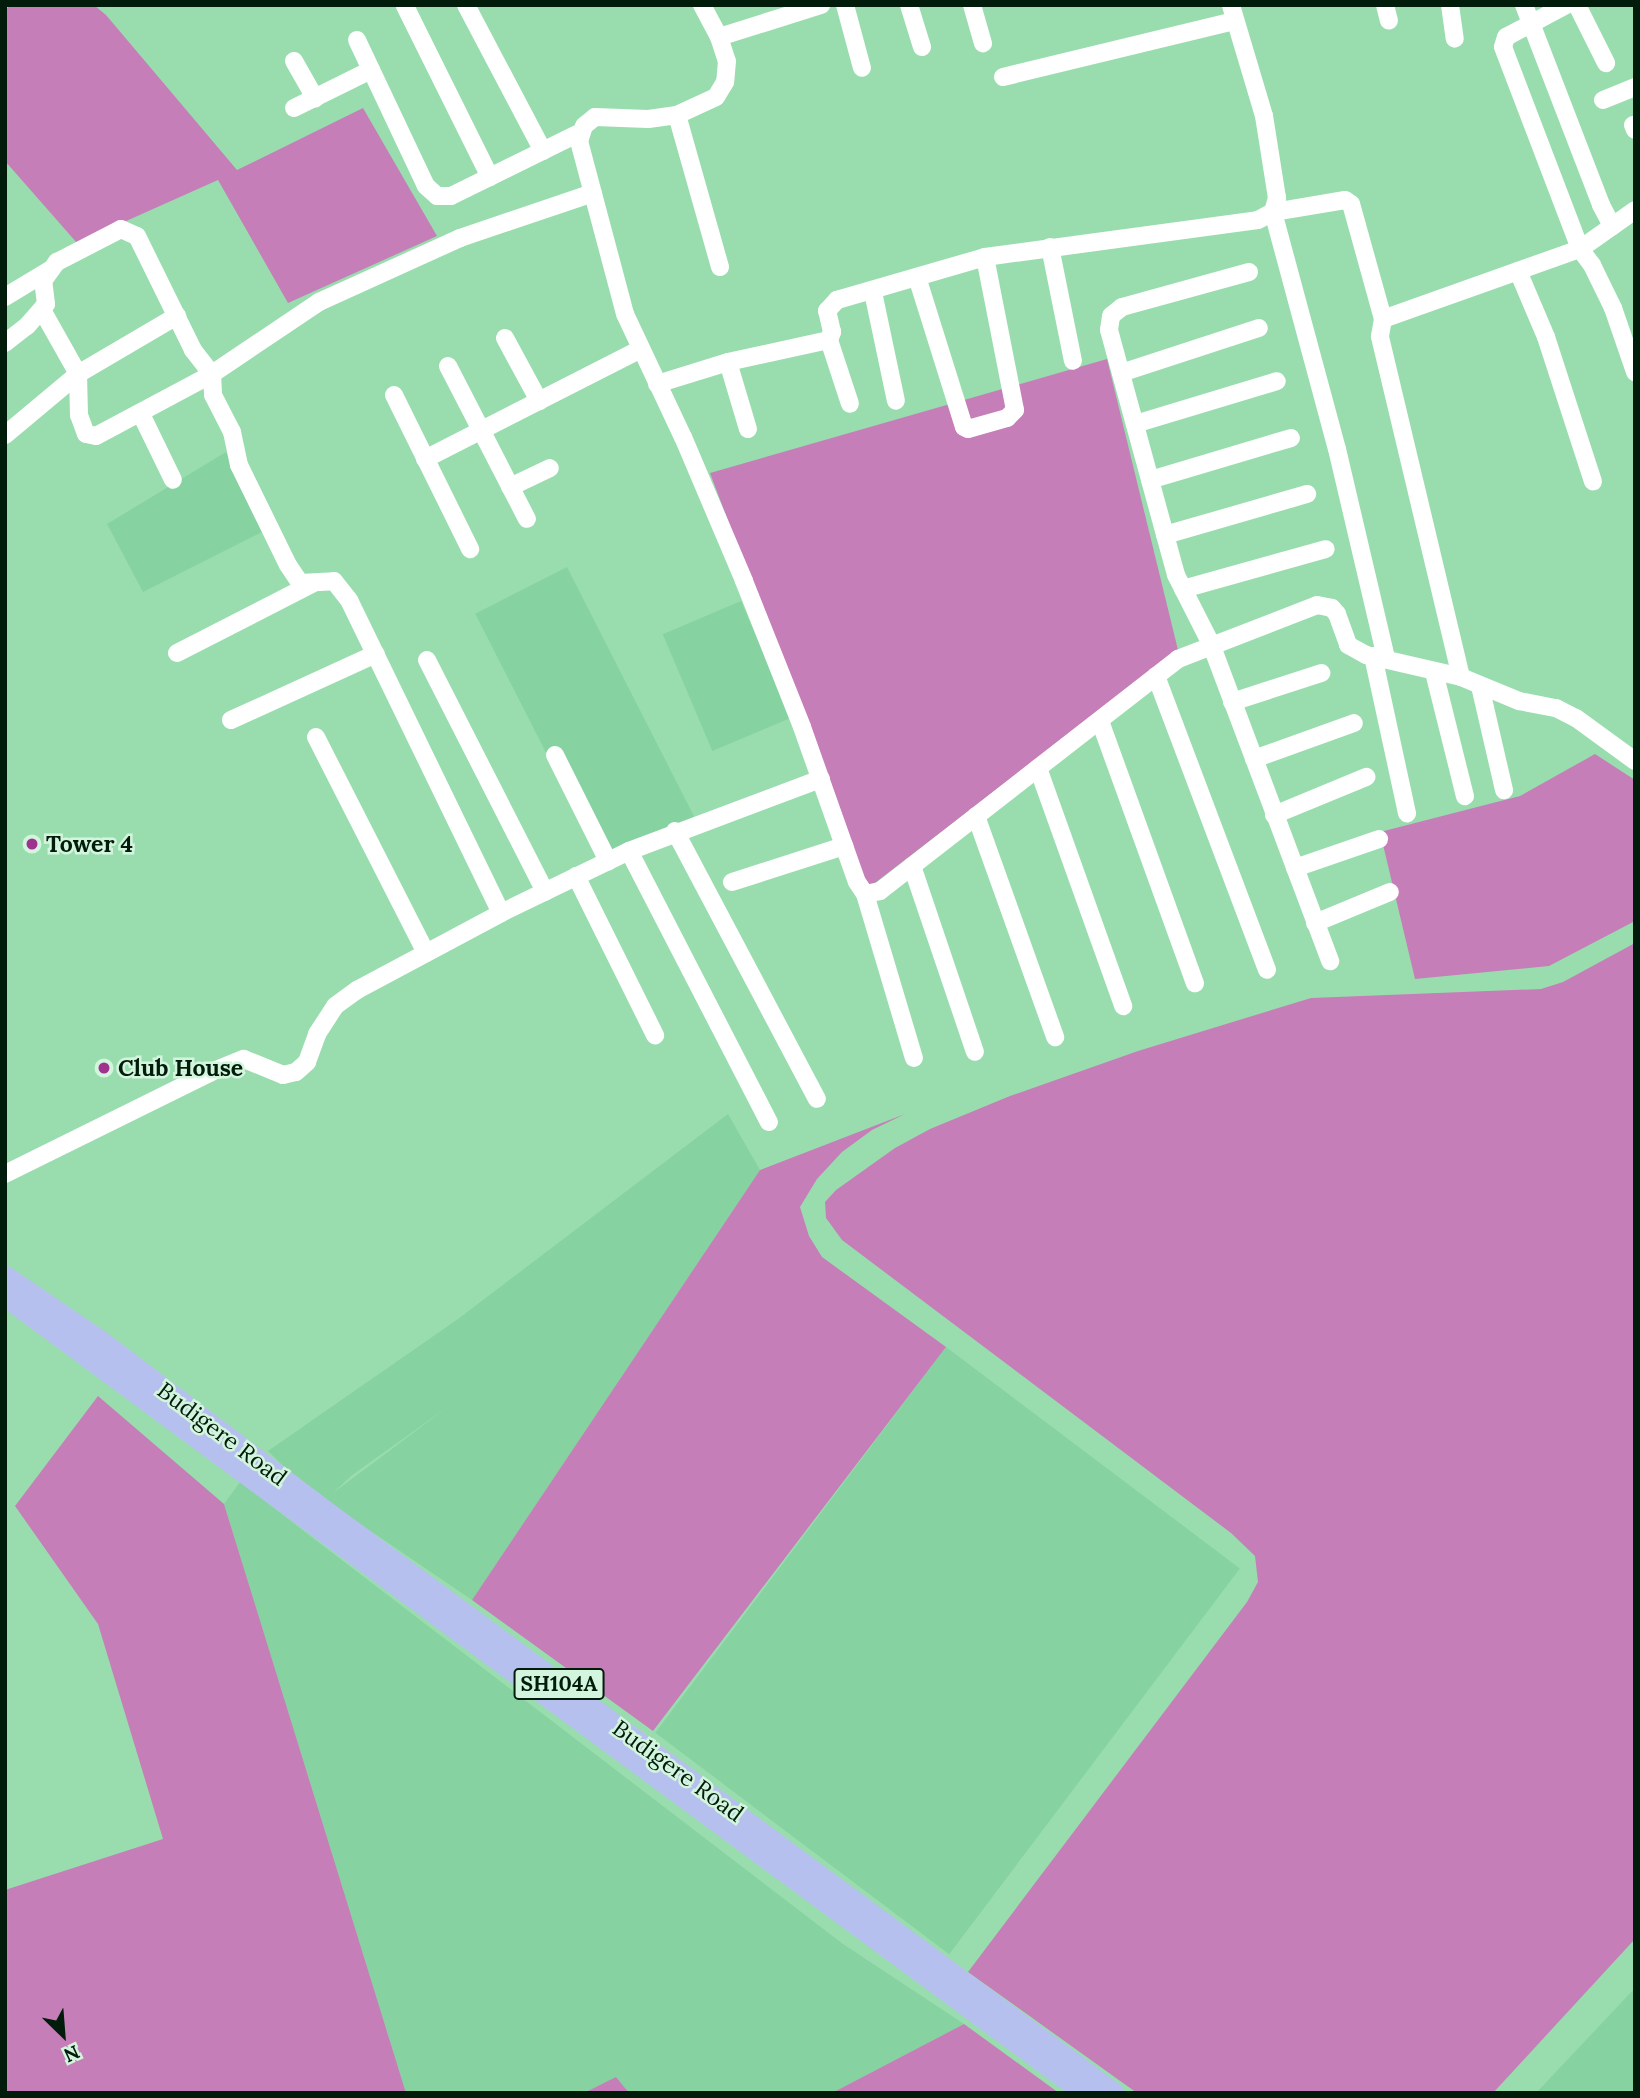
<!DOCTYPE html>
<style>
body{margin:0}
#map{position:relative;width:1640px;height:2098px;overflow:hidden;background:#99ddaf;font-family:Lora,serif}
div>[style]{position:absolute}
.built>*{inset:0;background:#87d2a1;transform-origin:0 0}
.green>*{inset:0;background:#c67eb8}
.minor>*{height:18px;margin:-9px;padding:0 9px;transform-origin:9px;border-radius:9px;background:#fff}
.major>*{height:21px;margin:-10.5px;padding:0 10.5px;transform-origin:10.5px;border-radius:10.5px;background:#b6c0ee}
.dots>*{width:19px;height:19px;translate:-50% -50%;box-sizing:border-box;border:4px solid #d4f5dd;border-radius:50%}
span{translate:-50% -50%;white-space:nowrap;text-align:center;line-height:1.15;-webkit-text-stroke:5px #d4f5dd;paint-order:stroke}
.shield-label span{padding:2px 5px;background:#d4f5dd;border:2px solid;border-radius:5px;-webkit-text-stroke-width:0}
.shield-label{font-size:21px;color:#011c0b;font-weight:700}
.poi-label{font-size:23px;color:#011c0b;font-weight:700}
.left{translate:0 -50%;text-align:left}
.street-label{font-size:23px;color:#011c0b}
.frame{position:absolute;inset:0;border:7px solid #011c0b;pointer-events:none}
.north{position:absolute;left:28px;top:2000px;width:70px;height:70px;-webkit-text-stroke:5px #d4f5dd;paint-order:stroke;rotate:155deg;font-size:19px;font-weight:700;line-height:28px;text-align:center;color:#011c0b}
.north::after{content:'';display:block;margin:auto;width:24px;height:32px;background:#011c0b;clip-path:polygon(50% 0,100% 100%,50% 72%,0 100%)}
</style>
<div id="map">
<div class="built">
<i style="clip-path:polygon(226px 452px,264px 531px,143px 592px,107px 524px)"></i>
<i style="left:567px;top:567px;width:280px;height:103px;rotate:63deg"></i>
<i style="left:741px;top:601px;width:127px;height:85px;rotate:67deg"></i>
<i style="clip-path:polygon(evenodd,728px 1114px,760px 1170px,472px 1600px,325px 1500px,321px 1503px,268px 1451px,458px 1319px,728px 1114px,449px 1406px,333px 1493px,351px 1476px,449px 1406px)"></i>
<i style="left:946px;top:1347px;width:368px;height:483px;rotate:37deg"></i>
<i style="clip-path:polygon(240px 1482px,843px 1944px,964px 2024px,832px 2093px,629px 2093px,616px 2078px,584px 2093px,406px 2093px,224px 1504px)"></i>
<i style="clip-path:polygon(1635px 1988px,1635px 2093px,1536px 2093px)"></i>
</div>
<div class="green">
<i style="clip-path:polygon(10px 5px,94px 5px,106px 15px,237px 170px,363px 108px,437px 236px,288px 303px,218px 180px,77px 243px,5px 161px,5px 11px)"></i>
<i style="clip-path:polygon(1107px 359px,1178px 650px,867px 889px,710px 473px)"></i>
<i style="clip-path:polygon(1595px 754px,1635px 780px,1635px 921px,1549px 966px,1415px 979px,1380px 832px,1520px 796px)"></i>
<i style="clip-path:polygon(1635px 943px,1635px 1939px,1493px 2093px,1137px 2093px,968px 1972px,1247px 1602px,1258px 1582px,1255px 1556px,1231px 1533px,842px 1240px,826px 1218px,825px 1202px,836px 1190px,895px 1148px,930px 1129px,1010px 1096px,1138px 1051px,1311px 998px,1541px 989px,1563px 982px)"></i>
<i style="clip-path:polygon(905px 1114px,872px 1130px,842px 1152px,817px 1179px,800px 1207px,809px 1236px,822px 1257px,946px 1347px,653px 1731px,472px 1600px,760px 1170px)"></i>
<i style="clip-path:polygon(98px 1396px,224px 1504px,406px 2093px,5px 2093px,5px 1890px,163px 1839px,98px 1624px,15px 1506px)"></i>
<i style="clip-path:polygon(964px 2024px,1059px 2093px,832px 2093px)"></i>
<i style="clip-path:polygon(616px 2077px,629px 2093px,584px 2093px)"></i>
</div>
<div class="minor">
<i style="left:466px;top:5px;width:165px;rotate:62.2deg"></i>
<i style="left:702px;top:5px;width:36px;rotate:62deg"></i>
<i style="left:719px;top:37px;width:25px;rotate:72deg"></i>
<i style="left:727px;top:61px;width:21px;rotate:95deg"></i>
<i style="left:725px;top:82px;width:17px;rotate:121deg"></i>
<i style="left:716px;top:97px;width:43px;rotate:155.2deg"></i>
<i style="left:677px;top:115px;width:29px;rotate:172deg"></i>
<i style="left:648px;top:119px;width:53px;rotate:-177.8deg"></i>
<i style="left:595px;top:117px;width:14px;rotate:141deg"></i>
<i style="left:584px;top:126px;width:16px;rotate:108deg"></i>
<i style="left:579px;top:141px;width:179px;rotate:75.1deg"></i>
<i style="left:625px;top:314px;width:136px;rotate:64.8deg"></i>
<i style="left:683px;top:437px;width:156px;rotate:67deg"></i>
<i style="left:744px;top:581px;width:157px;rotate:68.3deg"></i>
<i style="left:802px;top:727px;width:164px;rotate:70.5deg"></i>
<i style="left:857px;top:882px;width:14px;rotate:56deg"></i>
<i style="left:865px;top:894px;width:15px;rotate:-11deg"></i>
<i style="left:880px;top:891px;width:378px;rotate:-37.9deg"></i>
<i style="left:1178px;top:659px;width:149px;rotate:-21.2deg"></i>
<i style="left:1317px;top:605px;width:15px;rotate:11deg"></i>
<i style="left:1332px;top:608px;width:8px;rotate:50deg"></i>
<i style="left:1337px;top:614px;width:33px;rotate:70deg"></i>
<i style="left:1348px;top:645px;width:21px;rotate:29deg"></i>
<i style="left:1366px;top:655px;width:98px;rotate:13deg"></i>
<i style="left:1461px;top:677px;width:63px;rotate:22.5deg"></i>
<i style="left:1519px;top:701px;width:38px;rotate:11deg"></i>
<i style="left:1556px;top:708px;width:22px;rotate:27deg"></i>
<i style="left:1576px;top:718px;width:73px;rotate:36.1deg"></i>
<i style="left:845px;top:5px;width:65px;rotate:74.9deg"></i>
<i style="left:909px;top:5px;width:44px;rotate:72.8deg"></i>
<i style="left:972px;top:5px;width:40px;rotate:74deg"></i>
<i style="left:1385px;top:5px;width:16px;rotate:76deg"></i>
<i style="left:1450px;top:5px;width:34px;rotate:82deg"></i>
<i style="left:1524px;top:5px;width:214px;rotate:68.9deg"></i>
<i style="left:1601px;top:205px;width:24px;rotate:62deg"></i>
<i style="left:1566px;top:5px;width:68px;rotate:151.9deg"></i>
<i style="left:1506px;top:37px;width:10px;rotate:107deg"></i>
<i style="left:1503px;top:47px;width:216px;rotate:69.1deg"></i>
<i style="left:1580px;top:249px;width:20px;rotate:53deg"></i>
<i style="left:1592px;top:265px;width:48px;rotate:64deg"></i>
<i style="left:1613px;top:308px;width:68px;rotate:71deg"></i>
<i style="left:1577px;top:5px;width:65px;rotate:63.4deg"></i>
<i style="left:405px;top:6px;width:191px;rotate:63.6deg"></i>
<i style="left:719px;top:37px;width:107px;rotate:-17.4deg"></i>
<i style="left:357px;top:40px;width:161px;rotate:64.7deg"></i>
<i style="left:426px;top:186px;width:15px;rotate:42deg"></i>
<i style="left:437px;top:196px;width:14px"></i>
<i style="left:451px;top:196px;width:145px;rotate:-26.2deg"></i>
<i style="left:294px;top:61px;width:43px;rotate:60.4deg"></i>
<i style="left:1003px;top:77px;width:239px;rotate:-13.6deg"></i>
<i style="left:1603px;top:100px;width:35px;rotate:-22deg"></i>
<i style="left:294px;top:108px;width:86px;rotate:-26.3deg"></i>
<i style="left:677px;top:115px;width:158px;rotate:74.2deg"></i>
<i style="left:1633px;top:125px;width:5px;rotate:68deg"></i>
<i style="left:1050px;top:247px;width:116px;rotate:78.6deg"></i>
<i style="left:1518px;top:271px;width:72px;rotate:67deg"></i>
<i style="left:1546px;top:337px;width:152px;rotate:72deg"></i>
<i style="left:1249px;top:272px;width:132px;rotate:164.6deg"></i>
<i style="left:1122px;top:307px;width:14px;rotate:141deg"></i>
<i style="left:1111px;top:316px;width:14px;rotate:98deg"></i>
<i style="left:1109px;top:330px;width:254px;rotate:74.7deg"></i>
<i style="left:1176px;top:575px;width:77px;rotate:63.1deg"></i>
<i style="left:1211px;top:644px;width:339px;rotate:69.4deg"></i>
<i style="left:917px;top:277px;width:157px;rotate:72.6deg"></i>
<i style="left:964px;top:427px;width:4px;rotate:27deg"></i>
<i style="left:968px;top:429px;width:41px;rotate:-15.8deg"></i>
<i style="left:1007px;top:418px;width:11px;rotate:-45deg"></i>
<i style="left:1015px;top:410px;width:156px;rotate:-101.1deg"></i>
<i style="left:873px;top:292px;width:111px;rotate:78.1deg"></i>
<i style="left:5px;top:297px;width:50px;rotate:-31.2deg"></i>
<i style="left:42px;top:310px;width:73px;rotate:60.6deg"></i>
<i style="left:78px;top:374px;width:41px;rotate:88.6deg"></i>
<i style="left:79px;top:415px;width:20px;rotate:70deg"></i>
<i style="left:86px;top:434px;width:10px;rotate:11deg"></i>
<i style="left:96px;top:436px;width:132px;rotate:-28.1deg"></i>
<i style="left:212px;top:374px;width:129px;rotate:-33.9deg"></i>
<i style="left:319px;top:302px;width:155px;rotate:-24.4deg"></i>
<i style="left:460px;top:238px;width:140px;rotate:-18.7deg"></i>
<i style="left:1383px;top:319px;width:119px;rotate:-105.5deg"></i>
<i style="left:1351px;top:204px;width:7px;rotate:-146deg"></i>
<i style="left:1345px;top:200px;width:73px;rotate:170.5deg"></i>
<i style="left:1273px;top:212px;width:245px;rotate:74.9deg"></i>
<i style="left:1337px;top:449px;width:215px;rotate:76.8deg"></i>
<i style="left:505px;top:338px;width:72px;rotate:61.6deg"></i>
<i style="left:829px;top:340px;width:67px;rotate:71.8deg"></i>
<i style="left:5px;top:343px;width:28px;rotate:-38deg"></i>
<i style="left:27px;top:326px;width:29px;rotate:-49deg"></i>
<i style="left:46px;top:304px;width:23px;rotate:-97deg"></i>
<i style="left:43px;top:281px;width:24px;rotate:-54deg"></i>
<i style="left:57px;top:262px;width:72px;rotate:-27.3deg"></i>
<i style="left:121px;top:229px;width:17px;rotate:24deg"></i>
<i style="left:137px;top:236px;width:127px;rotate:63.8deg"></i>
<i style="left:193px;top:350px;width:31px;rotate:52deg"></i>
<i style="left:212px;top:374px;width:21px;rotate:87deg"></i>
<i style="left:213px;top:395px;width:42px;rotate:62.8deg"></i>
<i style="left:232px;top:432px;width:34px;rotate:78deg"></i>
<i style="left:239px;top:465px;width:111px;rotate:63.9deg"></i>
<i style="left:288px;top:565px;width:22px;rotate:56deg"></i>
<i style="left:300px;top:583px;width:34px;rotate:-3deg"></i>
<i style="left:334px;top:581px;width:24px;rotate:52deg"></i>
<i style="left:349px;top:600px;width:348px;rotate:64.1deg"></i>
<i style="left:728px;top:362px;width:70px;rotate:73.4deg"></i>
<i style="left:448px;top:366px;width:172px;rotate:62.7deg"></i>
<i style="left:1121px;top:373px;width:145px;rotate:-18.1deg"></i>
<i style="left:657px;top:384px;width:74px;rotate:-17.2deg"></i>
<i style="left:728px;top:362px;width:103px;rotate:-12.3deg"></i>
<i style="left:829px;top:340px;width:9px;rotate:-69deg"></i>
<i style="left:832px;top:332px;width:22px;rotate:-103deg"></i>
<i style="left:827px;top:311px;width:15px;rotate:-48deg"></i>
<i style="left:837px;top:300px;width:154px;rotate:-16.2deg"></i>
<i style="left:985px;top:257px;width:275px;rotate:-7.7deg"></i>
<i style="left:1258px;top:220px;width:17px;rotate:-28deg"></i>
<i style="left:1273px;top:212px;width:15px;rotate:-74deg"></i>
<i style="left:1277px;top:198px;width:83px;rotate:-99deg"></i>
<i style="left:1264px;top:116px;width:116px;rotate:-106.6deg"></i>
<i style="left:394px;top:395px;width:172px;rotate:63.7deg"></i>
<i style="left:141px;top:414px;width:73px;rotate:64.1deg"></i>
<i style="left:1135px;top:424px;width:148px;rotate:-16.8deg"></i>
<i style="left:5px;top:435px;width:95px;rotate:-39.9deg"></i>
<i style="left:78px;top:374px;width:115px;rotate:-30.4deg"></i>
<i style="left:425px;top:459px;width:242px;rotate:-27deg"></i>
<i style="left:1150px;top:480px;width:147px;rotate:-16.6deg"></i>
<i style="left:510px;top:487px;width:44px;rotate:-25.4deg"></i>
<i style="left:1165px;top:535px;width:148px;rotate:-16.1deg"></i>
<i style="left:1183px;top:589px;width:148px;rotate:-15.6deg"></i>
<i style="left:177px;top:653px;width:154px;rotate:-27.1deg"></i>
<i style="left:1373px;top:656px;width:161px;rotate:77.8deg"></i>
<i style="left:427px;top:660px;width:260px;rotate:63deg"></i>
<i style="left:1434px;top:672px;width:128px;rotate:76deg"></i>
<i style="left:1156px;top:676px;width:314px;rotate:69.3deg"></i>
<i style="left:1461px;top:677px;width:350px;rotate:-103.4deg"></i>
<i style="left:1380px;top:336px;width:17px;rotate:-80deg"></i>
<i style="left:1383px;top:319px;width:209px;rotate:-19.6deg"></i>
<i style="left:1580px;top:249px;width:67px;rotate:-35.3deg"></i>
<i style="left:1480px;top:686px;width:107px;rotate:77deg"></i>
<i style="left:1232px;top:702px;width:94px;rotate:-18deg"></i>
<i style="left:231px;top:720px;width:159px;rotate:-24.5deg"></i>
<i style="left:1100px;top:721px;width:279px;rotate:70.1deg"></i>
<i style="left:316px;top:737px;width:242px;rotate:63deg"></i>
<i style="left:555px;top:755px;width:119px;rotate:63.4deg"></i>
<i style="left:1254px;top:759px;width:106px;rotate:-19.8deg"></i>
<i style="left:1038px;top:768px;width:253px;rotate:70.3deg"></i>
<i style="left:1274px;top:815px;width:100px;rotate:-22.4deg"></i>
<i style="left:976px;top:816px;width:235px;rotate:70.3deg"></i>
<i style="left:675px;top:831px;width:303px;rotate:62.1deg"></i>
<i style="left:629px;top:851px;width:305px;rotate:62.7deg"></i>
<i style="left:912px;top:866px;width:196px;rotate:71.3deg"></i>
<i style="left:1295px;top:868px;width:89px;rotate:-19deg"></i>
<i style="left:576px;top:876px;width:178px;rotate:63.6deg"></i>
<i style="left:732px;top:882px;width:118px;rotate:-17.8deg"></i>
<i style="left:865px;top:894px;width:171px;rotate:73.4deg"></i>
<i style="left:1315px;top:923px;width:81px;rotate:-22.5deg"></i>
<i style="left:5px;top:1174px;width:230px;rotate:-26.3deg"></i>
<i style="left:211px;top:1072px;width:35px;rotate:-22deg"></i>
<i style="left:244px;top:1059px;width:42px;rotate:22.3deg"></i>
<i style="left:283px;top:1075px;width:13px;rotate:-13deg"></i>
<i style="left:296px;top:1072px;width:15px;rotate:-42deg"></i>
<i style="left:307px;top:1062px;width:30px;rotate:-70deg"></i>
<i style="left:317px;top:1034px;width:33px;rotate:-57deg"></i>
<i style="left:335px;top:1006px;width:27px;rotate:-36deg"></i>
<i style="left:357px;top:990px;width:163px;rotate:-28.1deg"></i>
<i style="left:501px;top:913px;width:142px;rotate:-25.8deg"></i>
<i style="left:629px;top:851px;width:205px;rotate:-20.6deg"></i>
</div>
<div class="major">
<i style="left:5px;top:1276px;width:117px;rotate:34.2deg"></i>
<i style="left:102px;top:1342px;width:268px;rotate:37.1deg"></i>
<i style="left:316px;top:1504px;width:992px;rotate:36.43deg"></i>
<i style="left:5px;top:1296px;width:1342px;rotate:36.43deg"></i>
</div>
<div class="dots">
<i style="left:32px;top:844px;background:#9f318f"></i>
<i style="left:104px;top:1068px;background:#9f318f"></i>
</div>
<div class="shield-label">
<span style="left:559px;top:1684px">SH104A</span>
</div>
<div class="poi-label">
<span class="left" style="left:46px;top:844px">Tower 4</span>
<span class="left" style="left:118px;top:1068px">Club House</span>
</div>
<div class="street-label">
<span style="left:222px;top:1434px;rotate:37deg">Budigere Road</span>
<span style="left:678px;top:1771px;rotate:36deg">Budigere Road</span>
</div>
<div class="frame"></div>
<div class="north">N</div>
</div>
